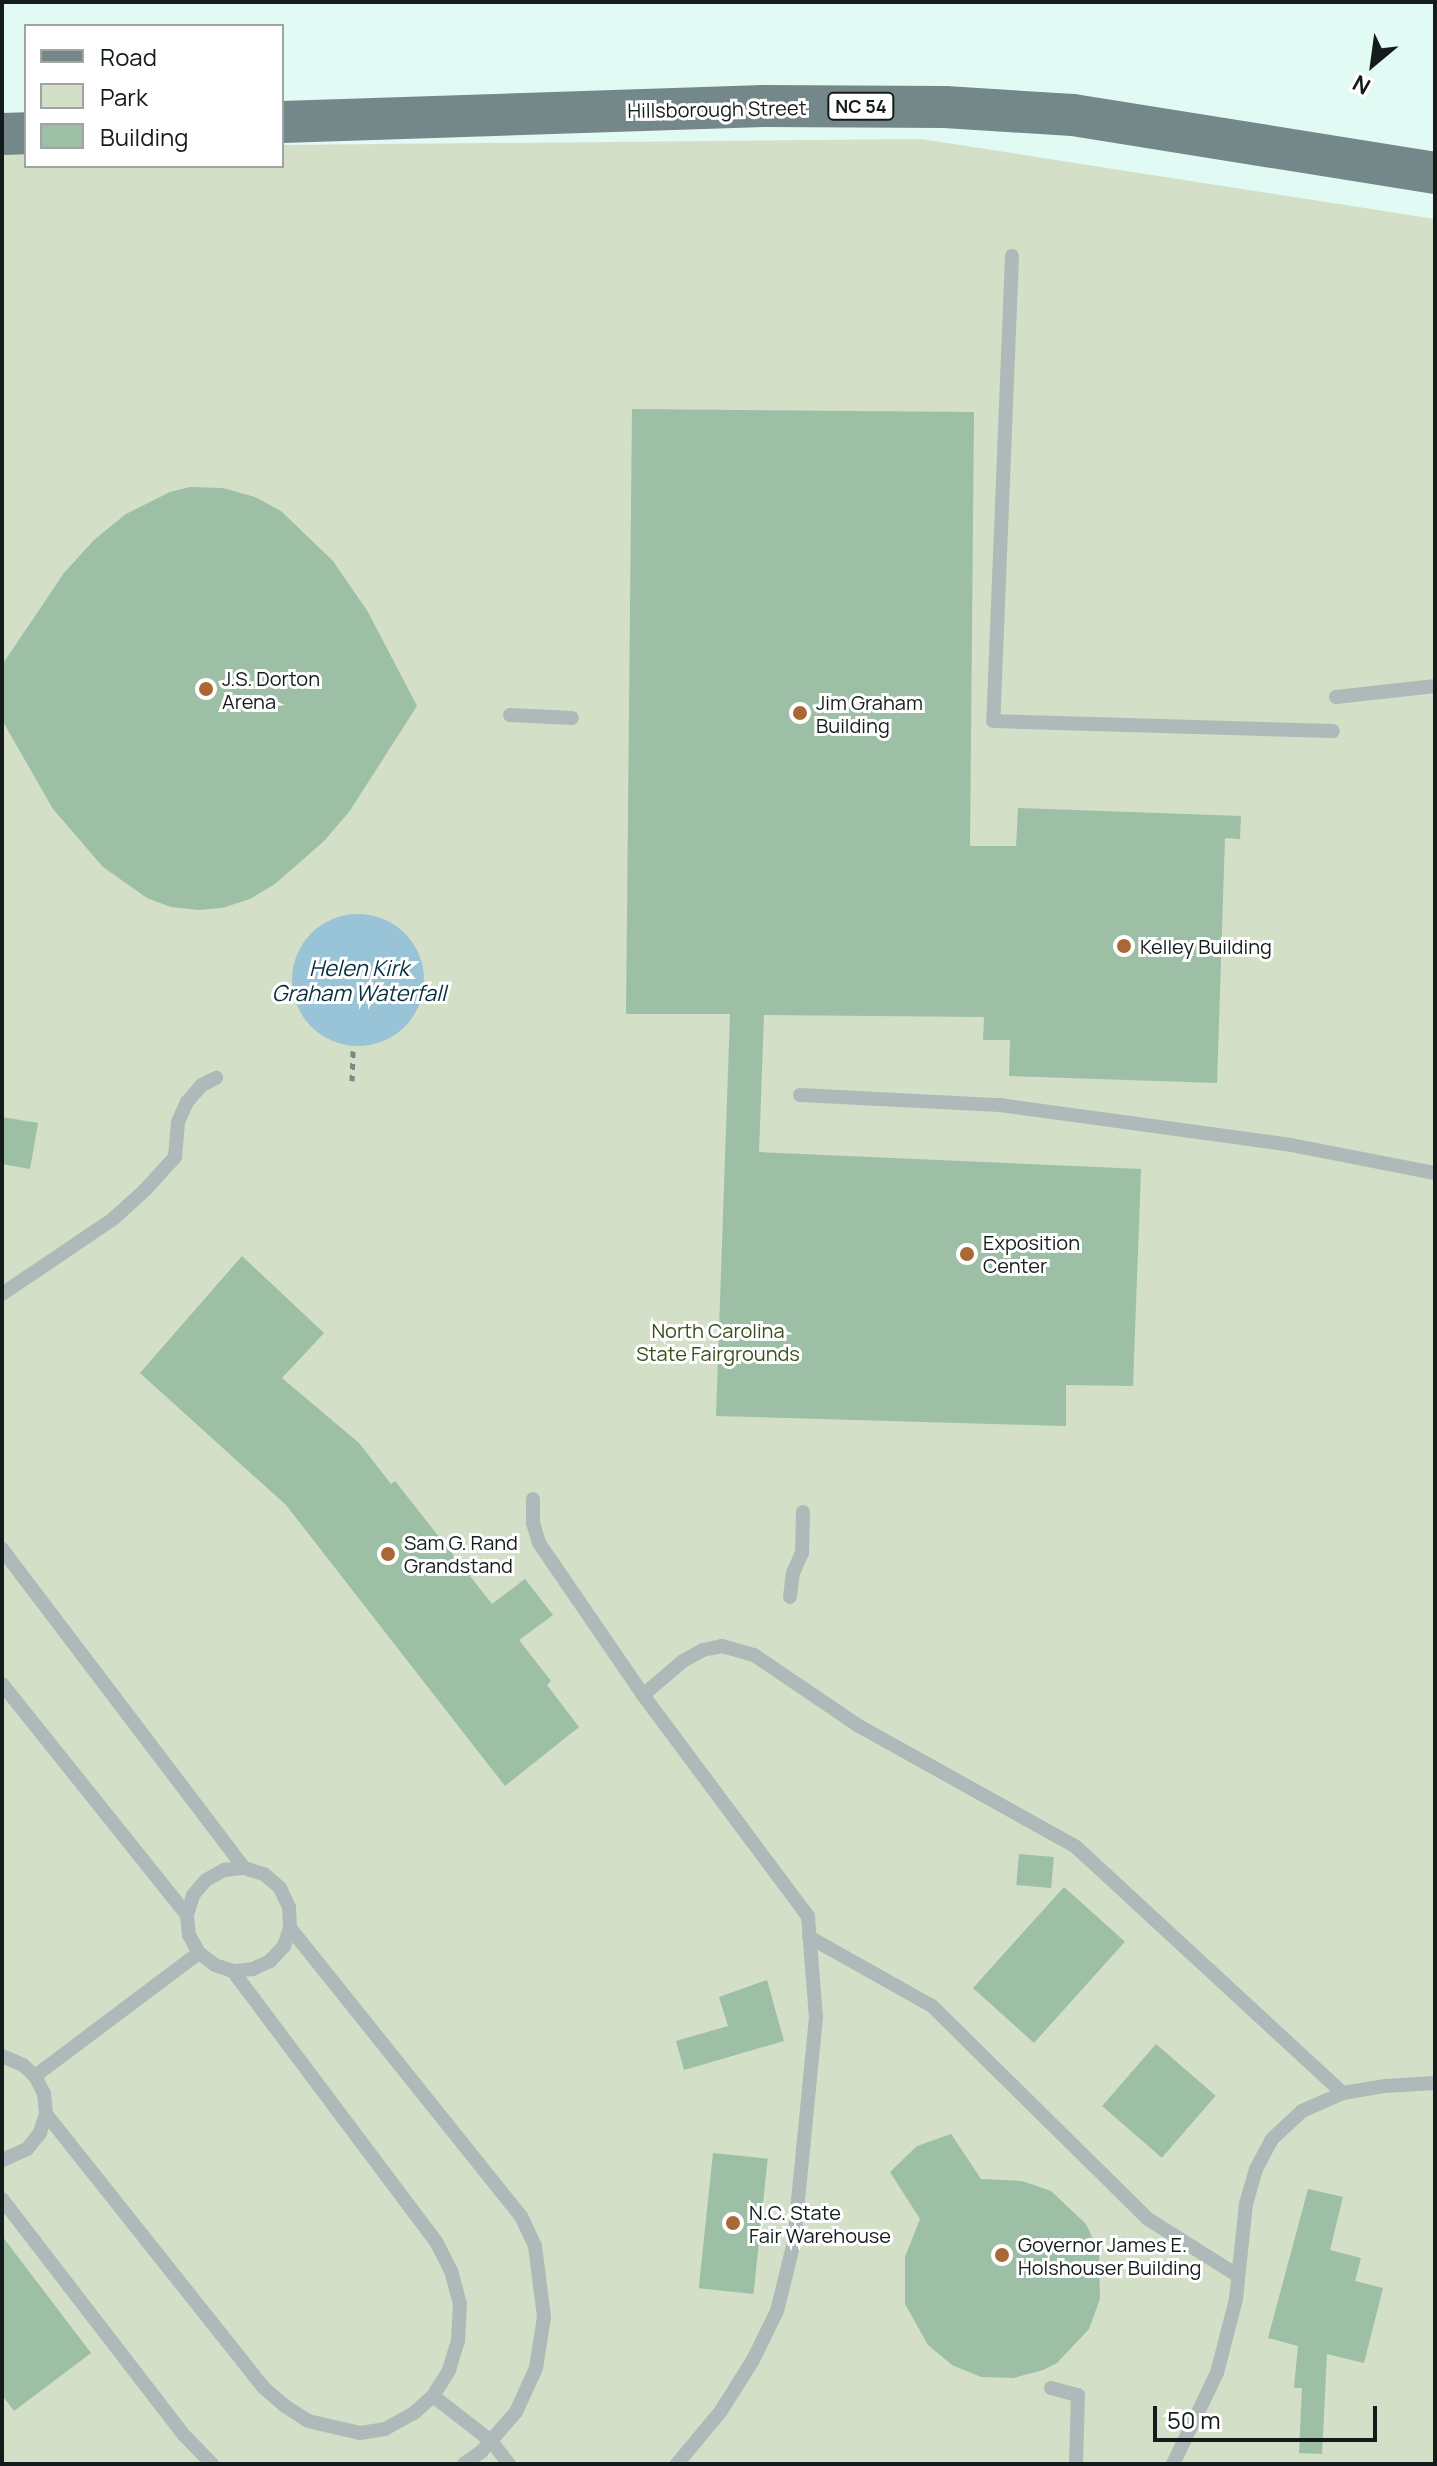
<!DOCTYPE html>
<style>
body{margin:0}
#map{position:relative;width:1437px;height:2466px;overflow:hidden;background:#e2faf4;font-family:Manrope,sans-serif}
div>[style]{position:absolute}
.green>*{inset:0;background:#d3dfc7}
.water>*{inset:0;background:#99c3d6}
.round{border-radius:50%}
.building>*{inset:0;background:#9cbfa6;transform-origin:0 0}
.path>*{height:5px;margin-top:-2.5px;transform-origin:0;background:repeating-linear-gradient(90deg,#7a8b87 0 6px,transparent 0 12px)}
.lane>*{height:14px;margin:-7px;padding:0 7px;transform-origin:7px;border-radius:7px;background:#aeb9ba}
.primary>*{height:42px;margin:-21px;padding:0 21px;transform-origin:21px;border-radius:21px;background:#748789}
.dots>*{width:22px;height:22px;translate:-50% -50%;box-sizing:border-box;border:4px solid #fff;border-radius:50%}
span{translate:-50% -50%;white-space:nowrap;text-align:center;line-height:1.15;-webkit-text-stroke:6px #fff;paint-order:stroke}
.shield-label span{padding:2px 6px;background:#fff;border:2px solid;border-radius:6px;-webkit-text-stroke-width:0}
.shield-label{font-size:18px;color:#131c1a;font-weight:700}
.street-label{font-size:20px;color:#131c1a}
.poi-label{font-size:20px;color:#131c1a}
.left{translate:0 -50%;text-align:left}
.park-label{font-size:20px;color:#39501c}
.water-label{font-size:22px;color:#082f3d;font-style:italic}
.frame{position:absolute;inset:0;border:4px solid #131c1a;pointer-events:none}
.legend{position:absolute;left:24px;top:24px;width:260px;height:144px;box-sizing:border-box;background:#fff;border:2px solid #a1a4a3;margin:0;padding:10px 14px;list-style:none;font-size:24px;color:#131c1a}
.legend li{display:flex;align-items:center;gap:16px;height:40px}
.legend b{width:40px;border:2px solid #a1a4a3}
.north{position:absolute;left:1333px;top:24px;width:80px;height:80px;-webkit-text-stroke:6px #fff;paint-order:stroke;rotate:209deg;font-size:22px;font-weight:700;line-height:32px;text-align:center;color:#131c1a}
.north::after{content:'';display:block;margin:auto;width:28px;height:36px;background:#131c1a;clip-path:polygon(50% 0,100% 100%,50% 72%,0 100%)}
.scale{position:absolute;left:1153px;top:2406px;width:224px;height:36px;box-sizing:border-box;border:4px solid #131c1a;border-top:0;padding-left:10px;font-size:24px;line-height:28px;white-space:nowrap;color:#131c1a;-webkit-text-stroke:6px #fff;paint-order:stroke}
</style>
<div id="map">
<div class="green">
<i style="clip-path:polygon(921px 139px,1435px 219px,1435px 2464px,2px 2464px,2px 148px,26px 148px,26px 166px,282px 166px,282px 145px)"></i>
</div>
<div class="water">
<i class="round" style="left:292px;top:914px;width:132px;height:132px"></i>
</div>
<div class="building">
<i style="clip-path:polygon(632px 409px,974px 412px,970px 846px,1016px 846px,1018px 808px,1241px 816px,1240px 839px,1225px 838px,1217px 1083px,1009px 1076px,1010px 1040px,983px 1040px,984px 1017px,764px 1015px,759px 1152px,1141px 1169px,1133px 1386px,1066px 1385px,1066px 1426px,716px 1416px,730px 1014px,626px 1014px)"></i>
<i style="clip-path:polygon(190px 487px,223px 488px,255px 497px,281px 511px,333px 561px,368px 612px,417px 706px,349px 812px,324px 841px,275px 884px,250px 899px,222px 908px,198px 910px,171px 907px,147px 898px,103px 867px,53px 809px,2px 720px,2px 665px,64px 573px,94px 540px,126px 514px,170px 492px)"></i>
<i style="clip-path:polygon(2px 1117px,38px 1123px,30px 1169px,2px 1164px)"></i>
<i style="clip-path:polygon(242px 1256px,324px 1333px,282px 1378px,359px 1443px,391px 1484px,395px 1481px,492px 1604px,525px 1579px,553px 1615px,519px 1640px,551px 1681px,547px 1685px,579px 1727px,505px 1786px,286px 1505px,140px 1373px)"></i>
<i style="left:1019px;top:1854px;width:35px;height:31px;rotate:5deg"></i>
<i style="left:1064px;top:1887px;width:82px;height:136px;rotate:42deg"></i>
<i style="clip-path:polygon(767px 1980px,784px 2041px,684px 2070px,676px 2041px,728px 2026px,719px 1997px)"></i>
<i style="left:1156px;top:2044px;width:79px;height:82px;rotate:41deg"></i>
<i style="clip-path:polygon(951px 2134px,981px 2179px,1022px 2181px,1051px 2191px,1086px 2224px,1099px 2252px,1100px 2299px,1089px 2329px,1057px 2363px,1043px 2370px,1013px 2378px,981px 2377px,952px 2365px,928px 2345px,905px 2304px,905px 2257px,920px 2219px,890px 2172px,917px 2146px)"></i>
<i style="left:713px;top:2153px;width:55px;height:136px;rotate:6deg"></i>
<i style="clip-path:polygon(1308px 2189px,1343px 2197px,1330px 2250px,1361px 2258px,1355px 2281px,1383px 2288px,1364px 2363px,1327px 2354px,1322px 2454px,1299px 2453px,1302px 2388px,1294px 2388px,1298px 2346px,1268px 2338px)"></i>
<i style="clip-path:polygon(2px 2236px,91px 2353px,14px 2411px,2px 2395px)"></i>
</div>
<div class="path">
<i style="left:352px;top:1081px;width:34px;rotate:-88deg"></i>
</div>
<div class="lane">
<i style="left:1012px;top:256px;width:465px;rotate:92.3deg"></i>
<i style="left:993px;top:721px;width:340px;rotate:1.7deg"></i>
<i style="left:1336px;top:697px;width:100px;rotate:-6.3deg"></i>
<i style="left:510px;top:715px;width:62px;rotate:2.8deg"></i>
<i style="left:800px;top:1095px;width:200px;rotate:2.9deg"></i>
<i style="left:1000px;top:1105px;width:294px;rotate:7.8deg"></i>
<i style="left:1291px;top:1145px;width:147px;rotate:11deg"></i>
<i style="left:2px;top:1294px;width:134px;rotate:-34deg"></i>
<i style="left:113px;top:1219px;width:43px;rotate:-42.2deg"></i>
<i style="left:145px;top:1190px;width:45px;rotate:-47.7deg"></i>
<i style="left:175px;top:1157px;width:35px;rotate:-85deg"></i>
<i style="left:178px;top:1122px;width:22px;rotate:-66deg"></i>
<i style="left:187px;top:1102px;width:23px;rotate:-49deg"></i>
<i style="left:202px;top:1085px;width:16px;rotate:-27deg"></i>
<i style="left:533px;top:1499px;width:24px;rotate:90deg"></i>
<i style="left:533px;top:1523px;width:21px;rotate:73deg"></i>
<i style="left:539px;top:1543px;width:184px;rotate:55.6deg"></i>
<i style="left:643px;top:1695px;width:276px;rotate:53.3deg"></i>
<i style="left:808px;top:1916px;width:101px;rotate:85.5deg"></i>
<i style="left:816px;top:2017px;width:226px;rotate:95.6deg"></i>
<i style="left:794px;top:2242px;width:71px;rotate:103.8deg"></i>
<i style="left:777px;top:2311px;width:55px;rotate:116.1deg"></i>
<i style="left:753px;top:2360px;width:60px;rotate:122.1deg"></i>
<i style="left:721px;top:2411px;width:69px;rotate:129.7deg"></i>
<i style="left:2px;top:1549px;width:400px;rotate:52.8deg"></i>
<i style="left:790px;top:1597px;width:24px;rotate:-83deg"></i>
<i style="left:793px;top:1573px;width:22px;rotate:-66deg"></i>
<i style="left:802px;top:1553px;width:41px;rotate:-88.6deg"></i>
<i style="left:2px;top:1684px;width:296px;rotate:51.3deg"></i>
<i style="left:643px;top:1695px;width:52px;rotate:-40.4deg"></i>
<i style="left:683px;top:1661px;width:23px;rotate:-29deg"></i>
<i style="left:703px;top:1650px;width:19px;rotate:-12deg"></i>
<i style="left:722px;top:1646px;width:33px;rotate:16deg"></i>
<i style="left:754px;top:1655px;width:127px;rotate:34.1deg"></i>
<i style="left:859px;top:1726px;width:248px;rotate:29.1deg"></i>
<i style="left:1076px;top:1847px;width:363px;rotate:42.7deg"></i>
<i style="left:290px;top:1928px;width:19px;rotate:108deg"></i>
<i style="left:284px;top:1946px;width:21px;rotate:133deg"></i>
<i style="left:270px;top:1961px;width:19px;rotate:155deg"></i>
<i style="left:253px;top:1969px;width:20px;rotate:174deg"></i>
<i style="left:233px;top:1971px;width:19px;rotate:-162deg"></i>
<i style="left:215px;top:1965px;width:20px;rotate:-143deg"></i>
<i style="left:199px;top:1953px;width:21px;rotate:-119deg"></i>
<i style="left:189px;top:1935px;width:20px;rotate:-96deg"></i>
<i style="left:187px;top:1915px;width:21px;rotate:-73deg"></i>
<i style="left:193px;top:1895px;width:20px;rotate:-49deg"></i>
<i style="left:206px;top:1880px;width:21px;rotate:-29deg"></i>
<i style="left:224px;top:1870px;width:20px;rotate:-6deg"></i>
<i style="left:244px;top:1868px;width:21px;rotate:17deg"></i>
<i style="left:264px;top:1874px;width:21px;rotate:41deg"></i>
<i style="left:280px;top:1888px;width:21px;rotate:65deg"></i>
<i style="left:289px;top:1907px;width:21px;rotate:87deg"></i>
<i style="left:290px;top:1928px;width:369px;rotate:51.3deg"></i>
<i style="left:521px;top:2216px;width:33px;rotate:65deg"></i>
<i style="left:535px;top:2246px;width:72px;rotate:82.8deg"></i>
<i style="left:544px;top:2317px;width:52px;rotate:98.9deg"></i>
<i style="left:536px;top:2368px;width:48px;rotate:114.4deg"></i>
<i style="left:516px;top:2412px;width:53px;rotate:131.2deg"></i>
<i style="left:481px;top:2452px;width:21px;rotate:145deg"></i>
<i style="left:809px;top:1937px;width:141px;rotate:29.3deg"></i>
<i style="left:932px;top:2006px;width:303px;rotate:44.6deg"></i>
<i style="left:1148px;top:2219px;width:105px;rotate:32.2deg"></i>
<i style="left:2px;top:2056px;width:23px;rotate:23deg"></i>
<i style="left:23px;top:2065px;width:16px;rotate:43deg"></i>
<i style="left:35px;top:2076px;width:20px;rotate:63deg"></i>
<i style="left:44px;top:2094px;width:20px;rotate:84deg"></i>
<i style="left:46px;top:2114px;width:20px;rotate:108deg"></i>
<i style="left:40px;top:2133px;width:21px;rotate:129deg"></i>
<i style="left:27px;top:2149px;width:27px;rotate:156deg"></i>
<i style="left:35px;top:2076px;width:205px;rotate:-36.9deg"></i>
<i style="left:46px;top:2114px;width:349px;rotate:51.5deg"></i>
<i style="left:263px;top:2387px;width:29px;rotate:41deg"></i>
<i style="left:285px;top:2406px;width:27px;rotate:33deg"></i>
<i style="left:308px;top:2421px;width:53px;rotate:13deg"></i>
<i style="left:360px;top:2433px;width:25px;rotate:-9deg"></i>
<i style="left:385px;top:2429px;width:33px;rotate:-29deg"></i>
<i style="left:414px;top:2413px;width:25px;rotate:-42deg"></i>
<i style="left:433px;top:2396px;width:31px;rotate:-58deg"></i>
<i style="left:449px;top:2370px;width:30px;rotate:-73deg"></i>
<i style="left:458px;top:2341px;width:37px;rotate:-87deg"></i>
<i style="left:460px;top:2304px;width:34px;rotate:-105deg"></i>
<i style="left:451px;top:2271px;width:31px;rotate:-117deg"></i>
<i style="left:437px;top:2243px;width:340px;rotate:-126.9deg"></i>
<i style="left:2px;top:2199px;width:298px;rotate:52.4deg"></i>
<i style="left:184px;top:2435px;width:40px;rotate:46deg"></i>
<i style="left:1051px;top:2388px;width:28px;rotate:15deg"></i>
<i style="left:1078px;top:2395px;width:69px;rotate:91.7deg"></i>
<i style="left:433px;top:2396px;width:73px;rotate:37.8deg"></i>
<i style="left:491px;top:2441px;width:29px;rotate:52deg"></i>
<i style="left:1173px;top:2464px;width:101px;rotate:-64.2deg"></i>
<i style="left:1217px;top:2373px;width:76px;rotate:-75.6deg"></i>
<i style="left:1236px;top:2299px;width:96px;rotate:-84deg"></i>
<i style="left:1246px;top:2204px;width:36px;rotate:-74deg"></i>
<i style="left:1256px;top:2169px;width:34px;rotate:-62deg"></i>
<i style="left:1272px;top:2139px;width:41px;rotate:-43deg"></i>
<i style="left:1302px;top:2111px;width:45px;rotate:-23.7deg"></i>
<i style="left:1343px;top:2093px;width:43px;rotate:-9.5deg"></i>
<i style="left:1385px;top:2086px;width:50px;rotate:-3.4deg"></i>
</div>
<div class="primary">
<i style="left:282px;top:122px;width:482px;rotate:-1.9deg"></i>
<i style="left:764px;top:106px;width:181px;rotate:0.3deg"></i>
<i style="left:945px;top:107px;width:128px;rotate:3.6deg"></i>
<i style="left:1073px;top:115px;width:367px;rotate:9.1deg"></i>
<i style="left:2px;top:134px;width:24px;rotate:-2deg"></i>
</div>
<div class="dots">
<i style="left:206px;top:689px;background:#aa6835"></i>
<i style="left:800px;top:713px;background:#aa6835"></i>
<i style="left:1124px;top:946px;background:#aa6835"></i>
<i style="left:967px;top:1254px;background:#aa6835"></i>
<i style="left:388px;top:1554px;background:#aa6835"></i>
<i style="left:733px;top:2223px;background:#aa6835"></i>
<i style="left:1002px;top:2255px;background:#aa6835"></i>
</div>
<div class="shield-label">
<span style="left:861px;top:106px">NC 54</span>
</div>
<div class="street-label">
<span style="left:717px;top:109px;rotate:-1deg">Hillsborough Street</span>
</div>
<div class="poi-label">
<span class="left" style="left:222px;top:690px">J.S. Dorton<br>Arena</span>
<span class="left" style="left:816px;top:714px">Jim Graham<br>Building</span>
<span class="left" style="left:1140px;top:946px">Kelley Building</span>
<span class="left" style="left:983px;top:1254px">Exposition<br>Center</span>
<span class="left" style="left:404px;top:1554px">Sam G. Rand<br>Grandstand</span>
<span class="left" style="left:749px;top:2224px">N.C. State<br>Fair Warehouse</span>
<span class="left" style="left:1018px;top:2256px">Governor James E.<br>Holshouser Building</span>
</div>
<div class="park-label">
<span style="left:718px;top:1342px">North Carolina<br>State Fairgrounds</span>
</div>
<div class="water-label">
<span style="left:359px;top:981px">Helen Kirk<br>Graham Waterfall</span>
</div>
<div class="frame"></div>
<ul class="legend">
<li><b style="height:10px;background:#748789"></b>Road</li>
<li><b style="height:22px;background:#d3dfc7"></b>Park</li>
<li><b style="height:22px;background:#9cbfa6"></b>Building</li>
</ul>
<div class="north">N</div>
<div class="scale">50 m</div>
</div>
